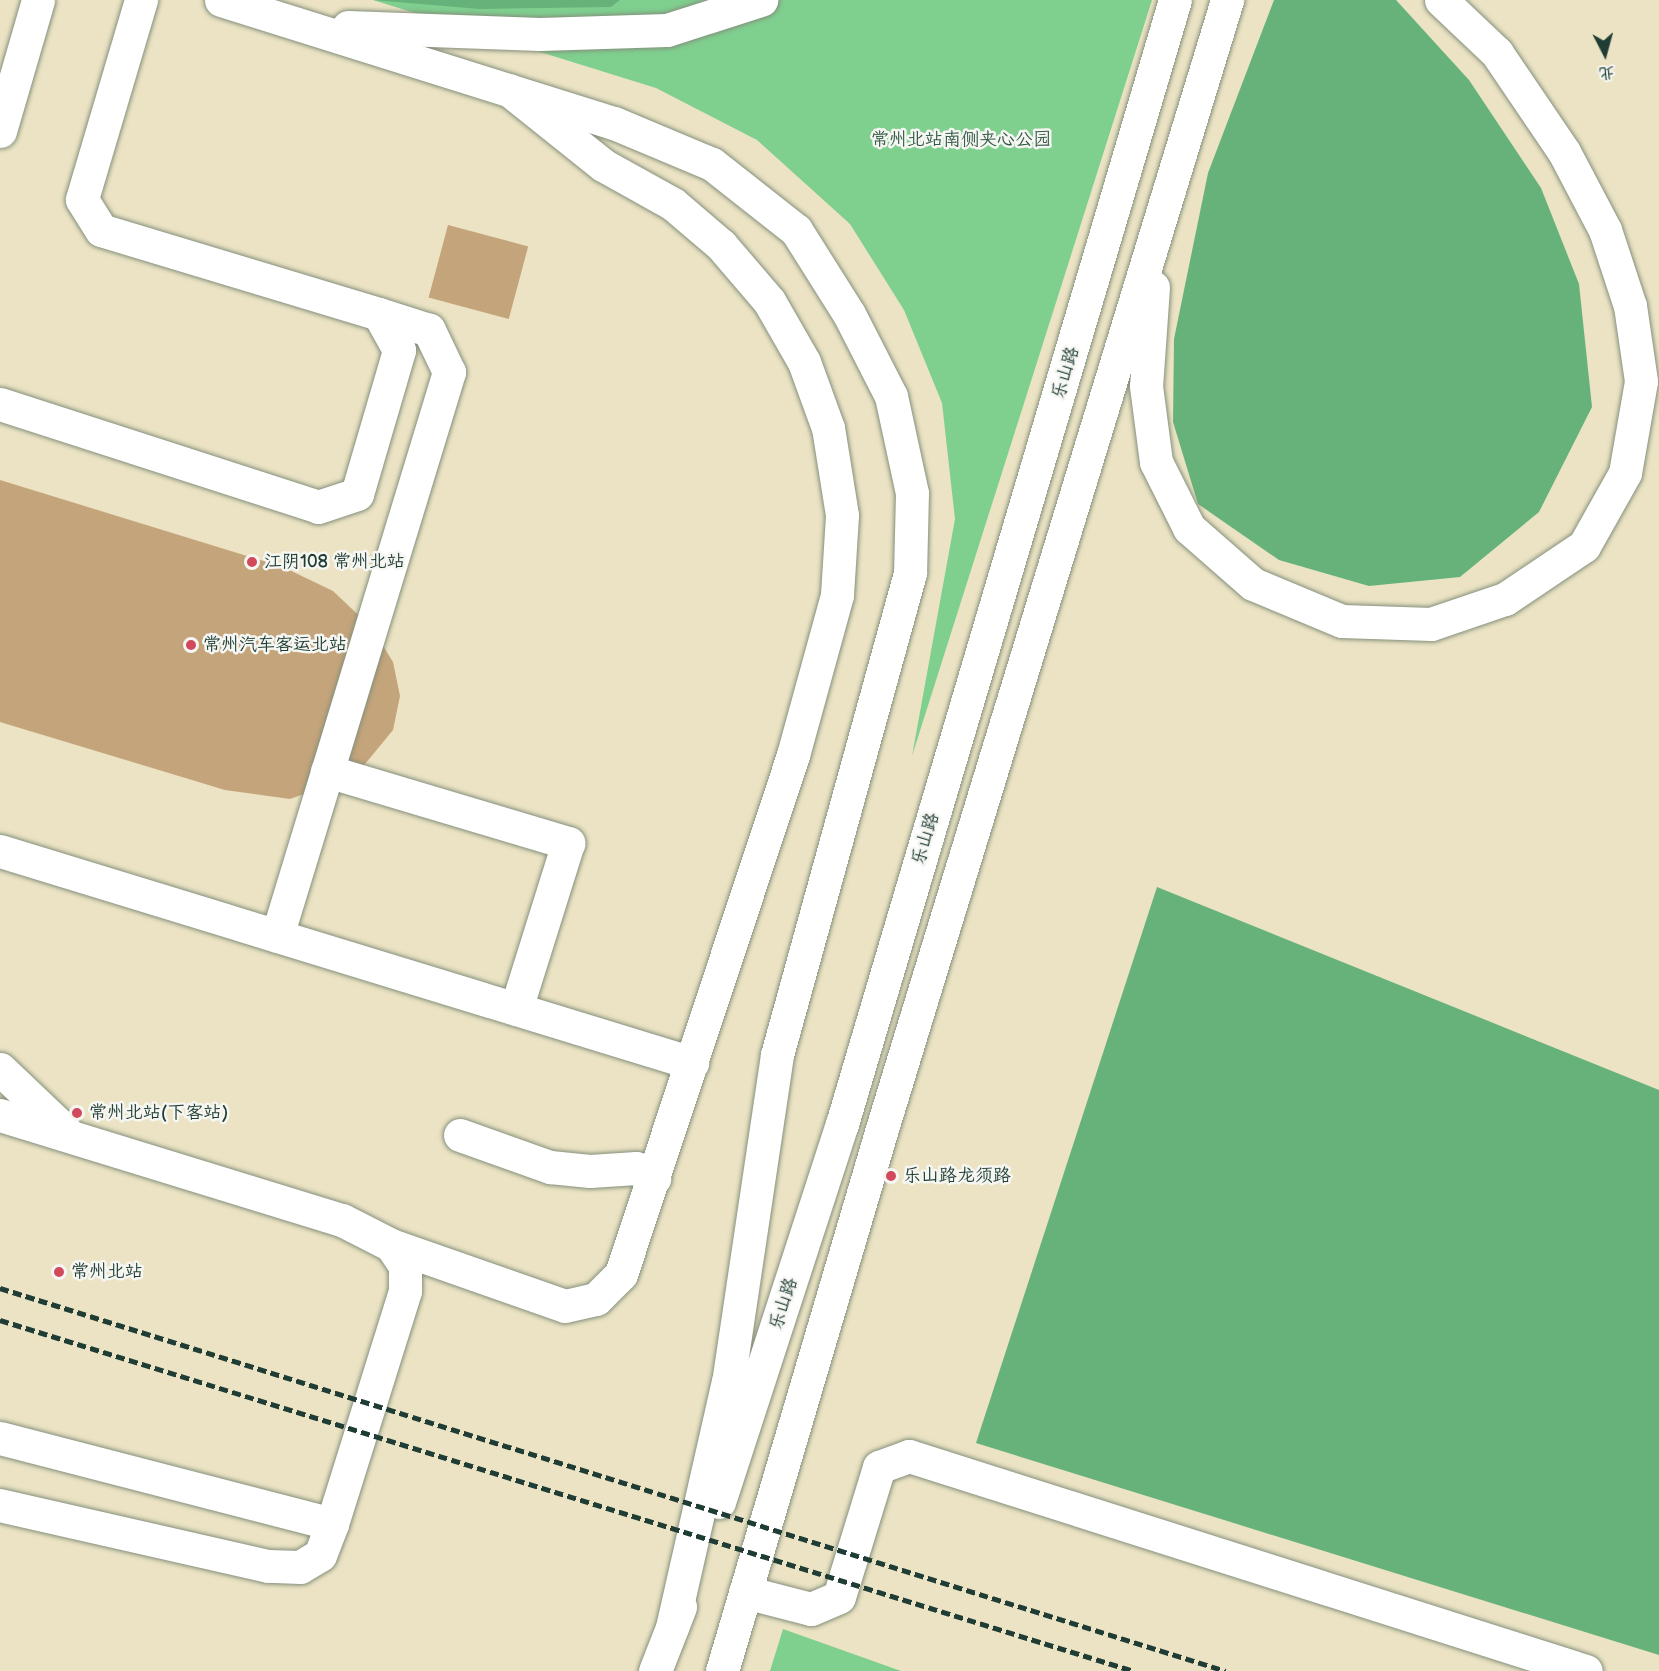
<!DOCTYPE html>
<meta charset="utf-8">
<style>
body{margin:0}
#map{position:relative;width:1659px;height:1671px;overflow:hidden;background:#ebe3c4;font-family:"Balsamiq Sans","LXGW WenKai TC",sans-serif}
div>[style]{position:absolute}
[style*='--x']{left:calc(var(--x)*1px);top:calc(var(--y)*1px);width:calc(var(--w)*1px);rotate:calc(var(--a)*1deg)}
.green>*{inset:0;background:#7fcf8f}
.forest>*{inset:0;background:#67b27a}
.building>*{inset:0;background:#c4a47b;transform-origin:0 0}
.roads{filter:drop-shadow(0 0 2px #85907c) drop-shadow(0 0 2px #85907c)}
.minor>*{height:33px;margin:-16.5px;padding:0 16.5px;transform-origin:16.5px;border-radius:16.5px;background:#fff}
.major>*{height:33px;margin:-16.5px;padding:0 16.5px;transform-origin:16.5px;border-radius:16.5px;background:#fff}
.rail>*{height:4.5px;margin-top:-2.25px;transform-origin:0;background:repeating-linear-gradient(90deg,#1f3d34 0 9px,transparent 0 13.5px)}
.dots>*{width:16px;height:16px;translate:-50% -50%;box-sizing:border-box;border:3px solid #f6f6f2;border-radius:50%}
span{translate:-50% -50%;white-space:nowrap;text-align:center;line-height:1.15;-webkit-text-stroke:5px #f6f6f2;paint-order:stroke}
.park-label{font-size:18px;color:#325a46}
.street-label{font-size:18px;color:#1f3d34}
.poi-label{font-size:18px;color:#1f3d34}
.left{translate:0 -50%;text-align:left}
.north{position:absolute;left:1575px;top:24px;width:60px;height:60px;-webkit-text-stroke:4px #f6f6f2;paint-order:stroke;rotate:174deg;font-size:16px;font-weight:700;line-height:24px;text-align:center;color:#1f3d34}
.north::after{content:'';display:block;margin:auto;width:21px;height:27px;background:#1f3d34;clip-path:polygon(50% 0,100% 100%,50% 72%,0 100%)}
</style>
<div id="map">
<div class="green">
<div style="clip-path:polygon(373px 0,1152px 0,912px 756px,955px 519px,942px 403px,904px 310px,850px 224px,757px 140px,656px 88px)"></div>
<div style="clip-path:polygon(783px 1629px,901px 1671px,770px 1671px)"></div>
</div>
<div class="forest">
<div style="clip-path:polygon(373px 0,620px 0,611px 7px,480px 9px)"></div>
<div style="clip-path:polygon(1274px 0,1396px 0,1469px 80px,1541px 188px,1579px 284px,1592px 407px,1539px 512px,1460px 577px,1369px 586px,1279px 560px,1198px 504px,1173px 422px,1174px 339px,1208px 173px)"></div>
<div style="clip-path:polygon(1157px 887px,1659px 1090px,1659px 1655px,976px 1443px)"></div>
</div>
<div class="building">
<div style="left:448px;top:225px;width:83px;height:75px;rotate:15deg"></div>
<div style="clip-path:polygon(0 480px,283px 567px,333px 591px,372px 628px,393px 662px,400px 696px,393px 730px,356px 775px,290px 799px,225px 790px,0 722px)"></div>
</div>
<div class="roads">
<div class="minor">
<div style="--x:0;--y:131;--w:136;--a:-73.8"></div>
<div style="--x:0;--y:404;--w:334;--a:17.9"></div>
<div style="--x:318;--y:507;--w:41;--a:-18.4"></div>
<div style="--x:357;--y:494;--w:150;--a:-73.7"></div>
<div style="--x:399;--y:350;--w:41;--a:-119.1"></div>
<div style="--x:379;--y:314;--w:290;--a:-163.2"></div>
<div style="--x:101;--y:230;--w:36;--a:-122"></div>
<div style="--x:82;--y:199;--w:208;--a:-73.5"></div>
<div style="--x:327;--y:771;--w:252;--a:16.6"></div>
<div style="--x:568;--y:843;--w:174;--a:107.4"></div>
<div style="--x:0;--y:851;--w:724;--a:17.03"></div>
<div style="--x:277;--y:936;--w:590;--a:-73.04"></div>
<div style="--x:449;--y:372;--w:47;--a:-115.5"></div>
<div style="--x:429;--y:330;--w:52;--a:-162.3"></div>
<div style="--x:0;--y:1069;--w:90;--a:43.6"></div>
<div style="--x:0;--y:1115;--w:358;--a:17.1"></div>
<div style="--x:342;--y:1220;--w:55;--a:27"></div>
<div style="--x:391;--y:1245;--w:25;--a:56"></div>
<div style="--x:405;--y:1266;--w:25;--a:90"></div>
<div style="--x:405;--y:1291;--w:244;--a:107.4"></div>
<div style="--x:332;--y:1524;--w:33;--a:111"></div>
<div style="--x:320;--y:1555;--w:23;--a:149"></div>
<div style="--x:300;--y:1567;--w:32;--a:-178"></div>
<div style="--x:268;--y:1566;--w:275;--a:-167.2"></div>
<div style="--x:460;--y:1135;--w:96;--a:19.6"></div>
<div style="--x:550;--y:1167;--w:40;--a:5.7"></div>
<div style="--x:590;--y:1171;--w:46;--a:-3.7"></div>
<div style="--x:636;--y:1168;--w:21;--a:29"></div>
<div style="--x:391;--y:1245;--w:184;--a:19.3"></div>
<div style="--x:565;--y:1306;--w:32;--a:-13"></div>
<div style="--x:596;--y:1299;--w:35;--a:-45"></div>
<div style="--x:621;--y:1274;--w:547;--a:-71.66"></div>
<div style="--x:793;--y:755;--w:166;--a:-74.6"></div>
<div style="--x:837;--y:595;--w:80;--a:-86.4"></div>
<div style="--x:842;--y:515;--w:88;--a:-99.1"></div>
<div style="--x:828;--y:428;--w:70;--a:-110"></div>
<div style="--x:804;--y:362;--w:70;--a:-119.8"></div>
<div style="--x:769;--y:301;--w:74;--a:-130.6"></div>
<div style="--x:721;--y:245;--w:63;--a:-139.5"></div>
<div style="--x:673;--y:204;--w:80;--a:-150.9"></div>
<div style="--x:603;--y:165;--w:120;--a:-141.4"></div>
<div style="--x:0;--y:1438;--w:343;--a:14.5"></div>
<div style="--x:745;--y:1592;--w:68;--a:14.4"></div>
<div style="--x:811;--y:1609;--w:30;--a:-23"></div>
<div style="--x:839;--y:1597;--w:136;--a:-72.9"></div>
<div style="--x:879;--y:1467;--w:32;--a:-20"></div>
<div style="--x:909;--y:1456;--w:710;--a:17.62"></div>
</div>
<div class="major">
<div style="--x:221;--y:0;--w:412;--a:17.4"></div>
<div style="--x:614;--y:123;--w:106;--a:22.7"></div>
<div style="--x:712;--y:164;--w:107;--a:38.2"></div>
<div style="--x:796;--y:230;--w:99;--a:57.8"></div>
<div style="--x:849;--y:314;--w:92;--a:62.9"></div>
<div style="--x:891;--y:396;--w:99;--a:77.8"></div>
<div style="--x:912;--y:493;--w:80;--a:91.4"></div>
<div style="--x:910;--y:573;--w:500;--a:105.43"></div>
<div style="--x:777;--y:1055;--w:330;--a:98.5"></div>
<div style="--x:728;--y:1381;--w:253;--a:102.8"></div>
<div style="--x:348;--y:27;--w:192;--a:2.1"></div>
<div style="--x:540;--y:34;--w:127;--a:-1.8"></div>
<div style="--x:667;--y:30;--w:99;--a:-17.7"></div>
<div style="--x:1153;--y:287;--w:99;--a:94"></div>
<div style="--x:1146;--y:386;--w:77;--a:82.5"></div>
<div style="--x:1156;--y:462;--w:74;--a:63.4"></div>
<div style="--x:1189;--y:528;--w:85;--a:41.2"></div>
<div style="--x:1253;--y:584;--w:96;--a:22.6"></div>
<div style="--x:1342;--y:621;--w:89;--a:1.9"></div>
<div style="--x:1431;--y:624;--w:78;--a:-18.7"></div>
<div style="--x:1505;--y:599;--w:95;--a:-33.9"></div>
<div style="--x:1584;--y:546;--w:84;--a:-60.7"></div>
<div style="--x:1625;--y:473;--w:93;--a:-80.1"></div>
<div style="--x:1641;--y:381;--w:76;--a:-98.3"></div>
<div style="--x:1630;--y:306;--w:80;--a:-108.2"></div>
<div style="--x:1605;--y:230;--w:88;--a:-117.7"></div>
<div style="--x:1564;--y:152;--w:120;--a:-124.1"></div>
<div style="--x:1497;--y:53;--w:77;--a:-136.6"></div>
<div style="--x:719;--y:1502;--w:398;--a:-72"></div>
<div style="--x:842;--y:1124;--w:1172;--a:-73.5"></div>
<div style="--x:655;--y:1671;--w:69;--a:-68.7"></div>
<div style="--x:722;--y:1671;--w:562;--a:-73.56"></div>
<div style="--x:881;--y:1132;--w:1184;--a:-73"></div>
</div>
</div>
<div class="rail">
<div style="--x:0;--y:1288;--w:1284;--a:17.35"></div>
<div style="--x:0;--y:1320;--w:1187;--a:17.2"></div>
</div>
<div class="dots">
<div style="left:252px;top:562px;background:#d1495b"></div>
<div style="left:191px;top:645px;background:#d1495b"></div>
<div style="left:77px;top:1113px;background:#d1495b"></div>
<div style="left:891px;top:1176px;background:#d1495b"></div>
<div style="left:59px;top:1272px;background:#d1495b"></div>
</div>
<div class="park-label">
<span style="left:961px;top:140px">常州北站南侧夹心公园</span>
</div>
<div class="street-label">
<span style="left:1066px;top:373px;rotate:-73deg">乐山路</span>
<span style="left:926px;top:839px;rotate:-73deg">乐山路</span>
<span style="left:784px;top:1304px;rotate:-72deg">乐山路</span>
</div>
<div class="poi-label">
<span class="left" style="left:264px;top:562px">江阴108 常州北站</span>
<span class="left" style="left:203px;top:645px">常州汽车客运北站</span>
<span class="left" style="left:89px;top:1113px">常州北站(下客站)</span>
<span class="left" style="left:903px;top:1176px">乐山路龙须路</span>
<span class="left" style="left:71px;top:1272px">常州北站</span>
</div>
<div class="north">北</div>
</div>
